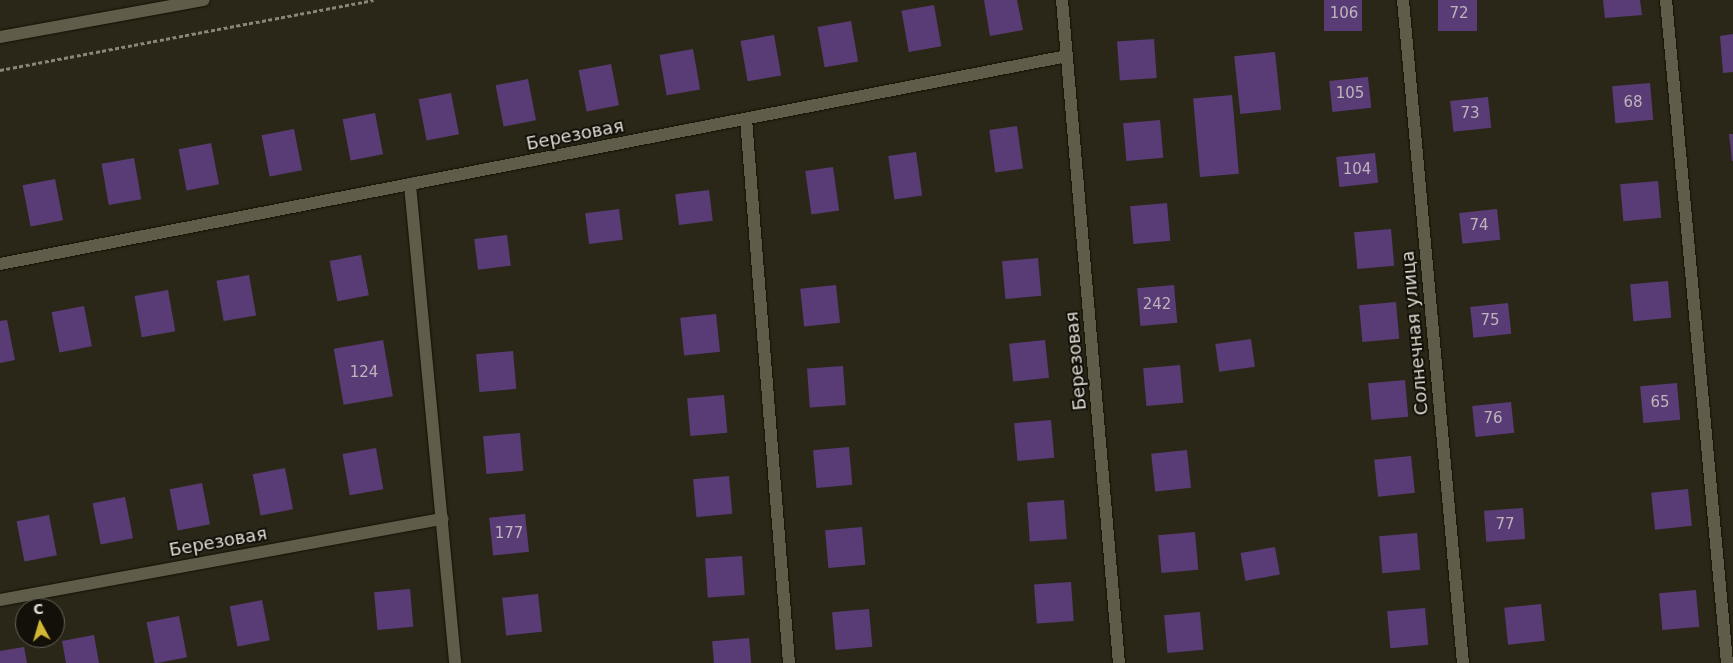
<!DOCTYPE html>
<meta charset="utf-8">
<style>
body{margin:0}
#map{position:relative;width:1733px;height:663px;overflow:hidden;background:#2b2718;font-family:"DejaVu Sans",sans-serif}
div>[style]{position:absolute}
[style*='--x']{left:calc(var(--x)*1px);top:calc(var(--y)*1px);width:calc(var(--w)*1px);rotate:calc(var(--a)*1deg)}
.building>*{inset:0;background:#593c75;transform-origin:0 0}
.path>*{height:3px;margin-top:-1.5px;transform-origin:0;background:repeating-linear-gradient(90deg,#898679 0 4px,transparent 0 6.5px)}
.roads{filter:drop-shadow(0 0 1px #131003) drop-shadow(0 0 1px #131003)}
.street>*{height:12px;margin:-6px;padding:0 6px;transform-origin:6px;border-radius:6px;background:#605c4a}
span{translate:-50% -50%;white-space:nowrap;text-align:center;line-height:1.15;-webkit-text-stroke:4px #121009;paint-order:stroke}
.number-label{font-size:15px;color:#beb5bc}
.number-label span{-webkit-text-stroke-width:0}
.street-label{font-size:18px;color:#dfddd3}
.north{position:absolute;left:15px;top:598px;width:50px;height:50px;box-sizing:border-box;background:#121009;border:1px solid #64625a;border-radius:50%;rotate:354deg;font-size:14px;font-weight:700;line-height:20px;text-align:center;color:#dfddd3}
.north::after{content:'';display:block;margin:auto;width:18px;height:22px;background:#d2b735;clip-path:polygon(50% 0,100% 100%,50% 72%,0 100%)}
</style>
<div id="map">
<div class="building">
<div style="clip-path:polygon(984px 0,1017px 0,1023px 30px,990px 36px)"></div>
<div style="left:1324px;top:0;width:38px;height:31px"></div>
<div style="left:1438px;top:0;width:39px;height:31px"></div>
<div style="clip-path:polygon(1603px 0,1640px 0,1642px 15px,1605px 18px)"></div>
<div style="left:934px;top:5px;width:42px;height:33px;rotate:80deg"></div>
<div style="left:851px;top:21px;width:41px;height:34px;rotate:80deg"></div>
<div style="clip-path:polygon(1733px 34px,1733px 72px,1723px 73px,1720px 36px)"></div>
<div style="left:774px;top:35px;width:41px;height:34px;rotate:80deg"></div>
<div style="left:1154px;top:39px;width:39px;height:37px;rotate:86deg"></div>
<div style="left:693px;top:49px;width:41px;height:34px;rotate:80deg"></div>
<div style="left:1275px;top:52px;width:58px;height:41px;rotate:84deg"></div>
<div style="left:611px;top:64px;width:42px;height:33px;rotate:79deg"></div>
<div style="left:1368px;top:77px;width:31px;height:39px;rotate:84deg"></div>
<div style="left:528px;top:79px;width:42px;height:33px;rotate:79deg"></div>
<div style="left:1650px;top:83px;width:37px;height:38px;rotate:85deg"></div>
<div style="left:451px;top:93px;width:42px;height:33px;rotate:79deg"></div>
<div style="left:1232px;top:95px;width:79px;height:39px;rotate:85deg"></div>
<div style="left:1488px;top:97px;width:31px;height:38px;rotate:84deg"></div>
<div style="left:375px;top:113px;width:42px;height:33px;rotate:79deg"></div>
<div style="left:1160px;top:120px;width:38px;height:37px;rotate:85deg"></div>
<div style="left:1017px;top:126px;width:43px;height:28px;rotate:82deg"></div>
<div style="left:294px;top:129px;width:42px;height:33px;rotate:79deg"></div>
<div style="clip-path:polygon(1729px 134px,1733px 134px,1733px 161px,1732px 161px)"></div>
<div style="left:211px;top:143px;width:42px;height:33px;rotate:79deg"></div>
<div style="left:916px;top:152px;width:44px;height:28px;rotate:82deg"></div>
<div style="left:1375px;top:153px;width:30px;height:39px;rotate:84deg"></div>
<div style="left:134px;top:158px;width:42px;height:33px;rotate:80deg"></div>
<div style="left:833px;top:167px;width:44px;height:28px;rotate:82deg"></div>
<div style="left:55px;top:179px;width:42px;height:33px;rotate:79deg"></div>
<div style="left:1658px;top:181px;width:37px;height:38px;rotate:85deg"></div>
<div style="left:709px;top:190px;width:31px;height:34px;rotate:83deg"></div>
<div style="left:1167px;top:203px;width:38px;height:37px;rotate:85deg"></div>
<div style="left:619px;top:209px;width:31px;height:34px;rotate:83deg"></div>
<div style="left:1497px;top:209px;width:31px;height:38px;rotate:84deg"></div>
<div style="left:1391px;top:229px;width:37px;height:37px;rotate:85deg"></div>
<div style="left:507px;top:235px;width:31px;height:33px;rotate:83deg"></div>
<div style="left:361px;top:255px;width:41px;height:32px;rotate:79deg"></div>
<div style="left:1038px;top:258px;width:38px;height:36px;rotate:85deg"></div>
<div style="left:249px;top:275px;width:41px;height:33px;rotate:80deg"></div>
<div style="left:1668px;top:281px;width:37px;height:38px;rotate:85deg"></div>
<div style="left:836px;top:285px;width:38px;height:36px;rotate:84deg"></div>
<div style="left:1174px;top:285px;width:38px;height:37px;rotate:85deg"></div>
<div style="left:168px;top:290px;width:42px;height:34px;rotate:80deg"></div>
<div style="left:1396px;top:302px;width:37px;height:37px;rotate:85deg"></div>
<div style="left:1508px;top:303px;width:31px;height:38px;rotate:84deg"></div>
<div style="left:84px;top:306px;width:41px;height:33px;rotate:79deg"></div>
<div style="left:716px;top:314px;width:38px;height:36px;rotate:84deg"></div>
<div style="clip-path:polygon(7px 320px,15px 360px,0 363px,0 321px)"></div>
<div style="left:1251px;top:339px;width:28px;height:36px;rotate:82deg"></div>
<div style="left:383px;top:340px;width:57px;height:50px;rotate:80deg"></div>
<div style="left:1045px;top:340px;width:38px;height:36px;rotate:84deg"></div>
<div style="left:513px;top:351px;width:38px;height:37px;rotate:85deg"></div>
<div style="left:1180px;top:365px;width:38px;height:37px;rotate:85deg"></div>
<div style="left:843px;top:366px;width:39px;height:36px;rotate:86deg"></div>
<div style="left:1405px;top:380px;width:37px;height:37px;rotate:85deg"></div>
<div style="left:1677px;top:383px;width:37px;height:37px;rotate:85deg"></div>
<div style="left:724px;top:395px;width:38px;height:37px;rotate:85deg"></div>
<div style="left:1511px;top:402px;width:31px;height:39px;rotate:84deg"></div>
<div style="left:1051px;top:420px;width:38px;height:37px;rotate:85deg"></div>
<div style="left:520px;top:433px;width:38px;height:37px;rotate:85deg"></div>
<div style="left:849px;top:447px;width:38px;height:36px;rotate:85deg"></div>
<div style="left:376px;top:448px;width:42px;height:34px;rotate:80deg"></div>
<div style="left:1187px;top:450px;width:38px;height:36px;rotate:84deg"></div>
<div style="left:1411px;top:456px;width:37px;height:37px;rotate:84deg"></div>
<div style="left:285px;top:468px;width:42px;height:33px;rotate:79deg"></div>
<div style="left:729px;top:476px;width:38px;height:36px;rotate:85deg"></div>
<div style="left:202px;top:483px;width:42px;height:33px;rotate:79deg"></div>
<div style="left:1688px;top:489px;width:37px;height:37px;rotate:84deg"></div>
<div style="left:125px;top:497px;width:42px;height:33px;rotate:79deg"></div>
<div style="left:1064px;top:500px;width:39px;height:37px;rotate:86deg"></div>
<div style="left:1523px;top:508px;width:31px;height:39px;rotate:86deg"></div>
<div style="left:525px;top:514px;width:38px;height:36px;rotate:84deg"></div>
<div style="left:49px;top:515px;width:41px;height:33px;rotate:79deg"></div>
<div style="left:862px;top:527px;width:38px;height:37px;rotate:85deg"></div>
<div style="left:1195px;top:532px;width:38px;height:37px;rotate:85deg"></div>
<div style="left:1417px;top:533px;width:37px;height:38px;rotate:85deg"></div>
<div style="left:1275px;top:547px;width:28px;height:35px;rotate:80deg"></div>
<div style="left:742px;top:556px;width:39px;height:37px;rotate:86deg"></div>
<div style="left:1071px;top:582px;width:39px;height:37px;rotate:86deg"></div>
<div style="left:410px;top:589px;width:38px;height:36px;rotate:85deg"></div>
<div style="left:1696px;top:590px;width:37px;height:37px;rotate:85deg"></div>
<div style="left:538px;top:594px;width:38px;height:36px;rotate:84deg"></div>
<div style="left:262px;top:600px;width:41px;height:33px;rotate:79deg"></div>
<div style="left:1541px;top:604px;width:37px;height:37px;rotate:84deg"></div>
<div style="left:1425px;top:608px;width:37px;height:38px;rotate:85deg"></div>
<div style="left:869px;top:609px;width:38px;height:37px;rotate:85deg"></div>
<div style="left:1200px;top:612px;width:38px;height:36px;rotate:85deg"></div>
<div style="left:179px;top:616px;width:42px;height:33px;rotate:79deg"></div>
<div style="clip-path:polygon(94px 635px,99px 663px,66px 663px,62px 641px)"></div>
<div style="left:749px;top:638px;width:25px;height:37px;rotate:85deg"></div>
<div style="clip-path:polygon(24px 647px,27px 663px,0 663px,0 651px)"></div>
</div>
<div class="path">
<div style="--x:0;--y:70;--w:380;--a:-10.6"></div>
</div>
<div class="roads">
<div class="street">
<div style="--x:1062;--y:0;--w:665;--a:85.09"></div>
<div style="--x:1403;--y:0;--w:666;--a:84.83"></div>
<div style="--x:1666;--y:0;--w:666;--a:84.74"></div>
<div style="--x:0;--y:37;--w:207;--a:-10.3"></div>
<div style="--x:746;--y:119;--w:546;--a:85.48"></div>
<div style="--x:410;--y:185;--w:480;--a:84.6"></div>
<div style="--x:0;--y:264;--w:1087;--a:-11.03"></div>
<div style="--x:0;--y:600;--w:450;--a:-10.4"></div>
</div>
</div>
<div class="number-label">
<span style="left:1344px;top:14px">106</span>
<span style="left:1459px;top:14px">72</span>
<span style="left:1350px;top:94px">105</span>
<span style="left:1633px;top:103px">68</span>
<span style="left:1470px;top:114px">73</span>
<span style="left:1357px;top:170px">104</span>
<span style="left:1479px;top:226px">74</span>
<span style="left:1157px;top:305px">242</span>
<span style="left:1490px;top:321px">75</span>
<span style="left:364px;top:373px">124</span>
<span style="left:1660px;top:403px">65</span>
<span style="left:1493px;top:419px">76</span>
<span style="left:1505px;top:525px">77</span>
<span style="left:509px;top:534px">177</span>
</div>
<div class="street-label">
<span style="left:575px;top:135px;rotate:-11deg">Березовая</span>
<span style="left:1415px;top:333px;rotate:-95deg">Солнечная улица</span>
<span style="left:1076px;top:361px;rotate:-95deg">Березовая</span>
<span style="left:218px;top:542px;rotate:-10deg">Березовая</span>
</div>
<div class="north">С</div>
</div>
